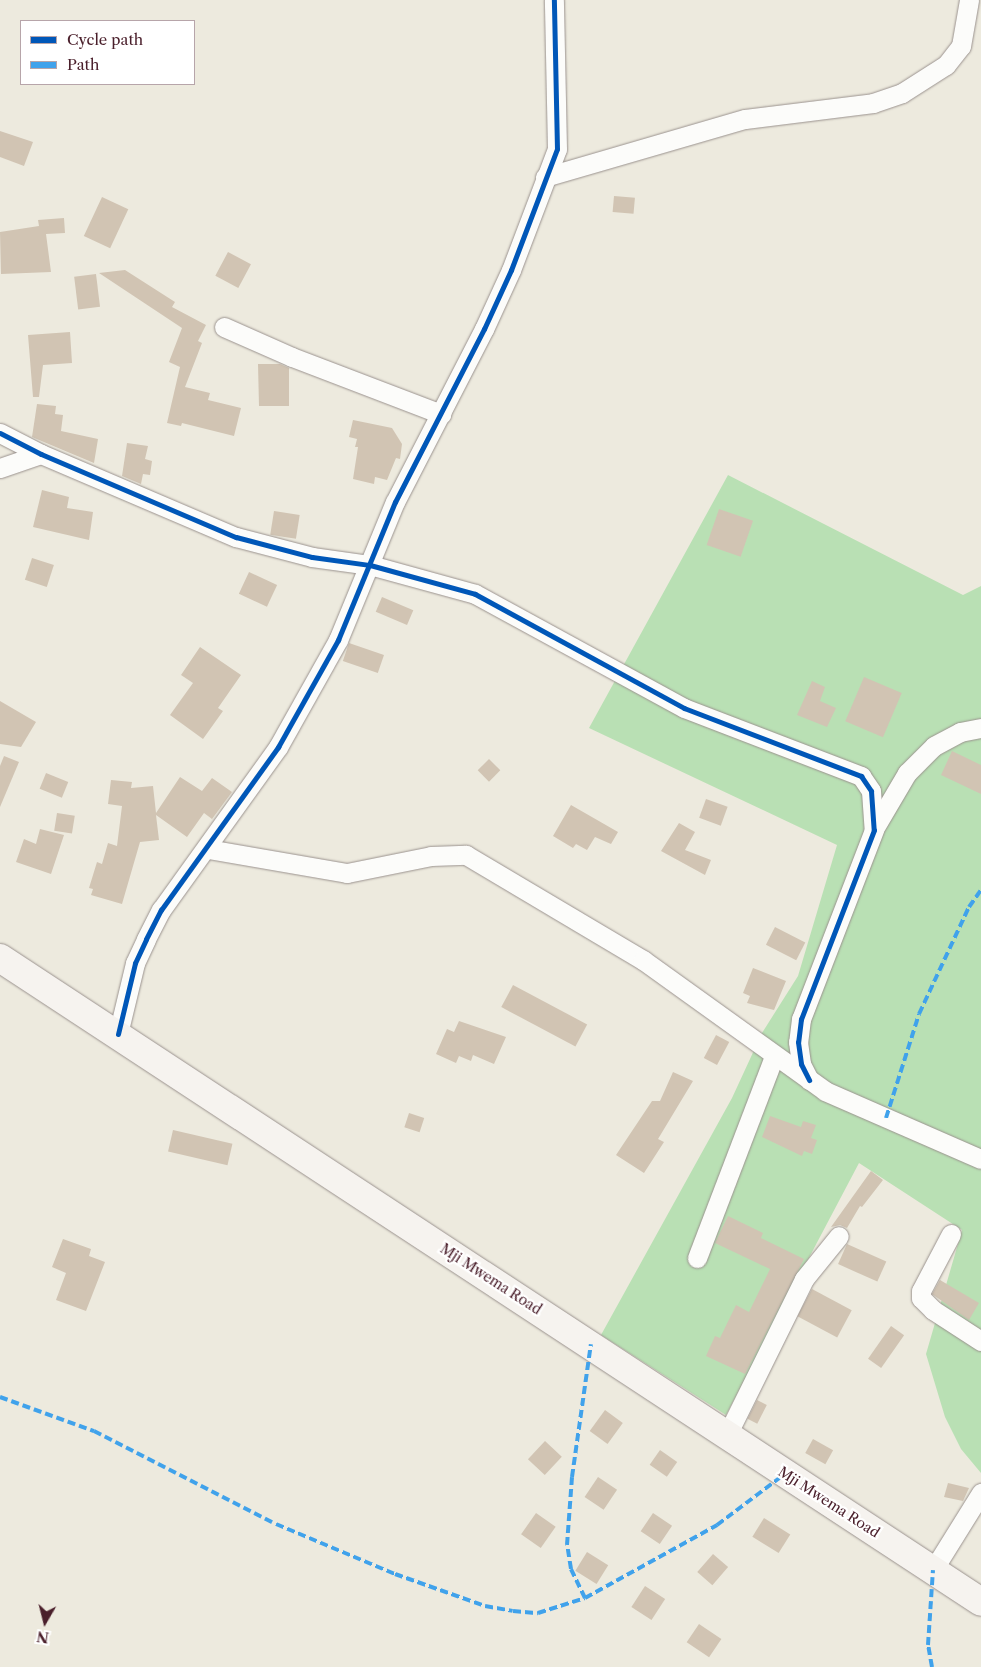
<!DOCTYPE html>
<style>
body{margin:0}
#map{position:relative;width:981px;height:1667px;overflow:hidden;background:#edeade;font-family:"Libre Caslon Text",serif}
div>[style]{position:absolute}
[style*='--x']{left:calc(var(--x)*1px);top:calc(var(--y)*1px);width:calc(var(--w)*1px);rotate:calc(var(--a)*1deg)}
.green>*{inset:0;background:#b9e0b4}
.building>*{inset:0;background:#d1c4b3;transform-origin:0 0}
.roads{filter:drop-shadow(0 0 1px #9a928e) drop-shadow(0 0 1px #9a928e)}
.street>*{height:19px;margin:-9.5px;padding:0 9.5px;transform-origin:9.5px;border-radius:9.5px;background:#fcfcfa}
.secondary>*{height:28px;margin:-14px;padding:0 14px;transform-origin:14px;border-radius:14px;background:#f6f3ef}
.quiet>*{height:4px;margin-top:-2px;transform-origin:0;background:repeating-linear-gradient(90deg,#40a2eb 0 8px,transparent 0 12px)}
.cycleway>*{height:5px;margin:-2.5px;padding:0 2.5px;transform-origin:2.5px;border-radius:2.5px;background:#0057b8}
span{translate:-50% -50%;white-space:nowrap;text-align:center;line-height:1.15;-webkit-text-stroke:4.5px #fff;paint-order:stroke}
.street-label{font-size:14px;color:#4a1f2b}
.legend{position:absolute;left:20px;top:20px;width:175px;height:65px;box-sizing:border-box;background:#fff;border:1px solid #b7a5aa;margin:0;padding:6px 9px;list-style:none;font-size:15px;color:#4a1f2b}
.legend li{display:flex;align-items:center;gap:10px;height:25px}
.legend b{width:25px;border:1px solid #b7a5aa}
.north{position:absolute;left:20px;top:1597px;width:50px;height:50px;-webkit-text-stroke:4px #fff;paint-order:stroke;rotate:188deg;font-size:14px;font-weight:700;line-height:20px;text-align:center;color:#4a1f2b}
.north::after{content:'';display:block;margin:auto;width:18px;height:22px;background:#4a1f2b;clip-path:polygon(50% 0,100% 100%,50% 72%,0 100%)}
</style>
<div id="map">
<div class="green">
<div style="clip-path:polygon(728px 475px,963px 595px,981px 586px,981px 1473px,961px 1449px,945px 1417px,926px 1354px,962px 1230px,859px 1163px,726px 1415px,601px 1335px,732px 1098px,762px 1033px,798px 976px,837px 845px,589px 728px)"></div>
</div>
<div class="building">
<div style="clip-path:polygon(0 131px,33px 142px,24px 166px,0 157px)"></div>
<div style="left:614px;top:196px;width:21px;height:16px;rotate:5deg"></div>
<div style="left:102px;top:197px;width:29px;height:43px;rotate:25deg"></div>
<div style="clip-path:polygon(64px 218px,65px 233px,46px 234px,51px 272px,1px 274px,0 232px,39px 226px,38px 220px)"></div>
<div style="left:228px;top:252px;width:26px;height:27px;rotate:28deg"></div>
<div style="clip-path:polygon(125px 270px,175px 302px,172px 307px,206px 325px,198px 341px,202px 343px,185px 387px,210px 393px,208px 400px,241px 408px,234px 436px,182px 423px,181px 426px,167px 423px,180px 367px,169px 362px,182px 328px,99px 273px)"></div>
<div style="left:96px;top:274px;width:33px;height:22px;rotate:83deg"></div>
<div style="clip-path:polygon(70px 332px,72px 363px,43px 365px,39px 397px,33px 397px,28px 335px)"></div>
<div style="clip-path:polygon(258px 364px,280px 364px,289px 368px,289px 406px,259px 406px)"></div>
<div style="clip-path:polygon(37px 404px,56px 406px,55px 414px,63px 415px,61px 431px,98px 439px,94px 463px,32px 437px)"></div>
<div style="clip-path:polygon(353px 420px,392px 428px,402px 444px,400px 459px,396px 458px,387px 480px,375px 477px,374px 484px,353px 479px,358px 447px,355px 447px,357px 439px,349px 437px)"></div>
<div style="clip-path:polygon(127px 443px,148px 446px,145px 459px,152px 461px,150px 475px,143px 474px,141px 484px,122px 476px)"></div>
<div style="clip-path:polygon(42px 490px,69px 497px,67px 508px,93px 512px,89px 540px,33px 527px)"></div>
<div style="left:719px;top:509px;width:36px;height:38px;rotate:19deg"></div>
<div style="left:274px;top:511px;width:26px;height:24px;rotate:9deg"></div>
<div style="left:32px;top:558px;width:23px;height:23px;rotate:18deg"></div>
<div style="left:249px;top:572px;width:31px;height:24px;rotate:25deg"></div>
<div style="left:382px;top:597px;width:34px;height:16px;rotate:23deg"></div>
<div style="left:349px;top:643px;width:37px;height:19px;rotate:19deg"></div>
<div style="clip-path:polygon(200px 647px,241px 675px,218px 708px,223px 711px,203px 739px,170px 715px,193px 683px,181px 675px)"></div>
<div style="left:864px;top:677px;width:41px;height:48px;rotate:23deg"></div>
<div style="clip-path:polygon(812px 681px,825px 687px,820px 701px,836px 708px,827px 727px,797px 715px)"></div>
<div style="clip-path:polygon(0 701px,36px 722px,21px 747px,0 744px)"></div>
<div style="clip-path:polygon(952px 751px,981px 765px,981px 794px,941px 775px)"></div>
<div style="clip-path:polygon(4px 756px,19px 762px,0 807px,0 766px)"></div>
<div style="left:489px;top:759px;width:16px;height:16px;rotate:45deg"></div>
<div style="left:46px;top:773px;width:24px;height:17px;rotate:22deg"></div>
<div style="clip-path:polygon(180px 777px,202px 791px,212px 778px,232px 792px,212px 819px,204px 813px,187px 837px,156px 815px,159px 840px,140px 842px,122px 904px,91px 895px,93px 889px,89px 888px,97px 862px,102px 864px,108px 843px,117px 846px,122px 806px,108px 804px,111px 780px,132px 782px,131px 788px,153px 786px,156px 813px)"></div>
<div style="left:706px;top:799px;width:23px;height:20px;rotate:20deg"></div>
<div style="clip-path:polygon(571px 805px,618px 832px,611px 844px,595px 837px,587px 850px,576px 844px,573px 848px,553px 836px)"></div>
<div style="left:57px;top:813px;width:18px;height:18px;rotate:9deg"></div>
<div style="clip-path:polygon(679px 823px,695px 832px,685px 850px,711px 860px,705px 875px,661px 851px)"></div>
<div style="clip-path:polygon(40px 829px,64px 835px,51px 874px,16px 862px,24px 839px,36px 844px)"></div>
<div style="left:775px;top:927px;width:34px;height:20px;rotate:27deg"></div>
<div style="clip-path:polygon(753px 968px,786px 981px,774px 1010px,747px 1003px,750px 996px,743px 993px)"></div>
<div style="left:513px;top:985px;width:84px;height:25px;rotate:28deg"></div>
<div style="clip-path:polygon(459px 1021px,506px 1037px,494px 1064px,473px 1055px,471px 1061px,459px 1056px,456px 1063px,436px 1054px,447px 1029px,454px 1032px)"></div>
<div style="left:716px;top:1035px;width:15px;height:26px;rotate:28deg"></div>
<div style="clip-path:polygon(673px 1072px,693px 1081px,658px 1139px,664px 1142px,644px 1173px,616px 1155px,652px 1101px,660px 1101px)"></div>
<div style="left:409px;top:1113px;width:16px;height:15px;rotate:18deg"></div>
<div style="clip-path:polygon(770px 1116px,801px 1127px,803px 1121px,816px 1125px,811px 1138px,817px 1140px,812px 1154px,804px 1151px,802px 1156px,762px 1137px)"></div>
<div style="left:173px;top:1130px;width:61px;height:22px;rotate:13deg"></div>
<div style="clip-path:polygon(871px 1171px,883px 1180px,862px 1207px,860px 1206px,847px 1228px,840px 1225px,831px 1227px)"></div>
<div style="clip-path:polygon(728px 1216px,763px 1233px,761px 1238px,804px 1259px,745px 1374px,706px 1356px,715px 1336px,720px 1338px,736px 1305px,749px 1312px,770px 1269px,715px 1243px)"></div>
<div style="clip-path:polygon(63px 1239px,91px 1249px,89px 1256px,105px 1262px,86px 1311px,56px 1300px,66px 1273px,52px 1267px)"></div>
<div style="left:847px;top:1244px;width:43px;height:22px;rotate:24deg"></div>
<div style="clip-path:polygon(940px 1280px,979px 1303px,969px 1320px,932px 1294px)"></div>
<div style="left:812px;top:1289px;width:45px;height:31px;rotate:28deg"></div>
<div style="left:891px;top:1326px;width:16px;height:40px;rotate:35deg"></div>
<div style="left:757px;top:1400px;width:11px;height:21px;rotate:27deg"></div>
<div style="left:605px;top:1410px;width:22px;height:26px;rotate:36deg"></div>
<div style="left:813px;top:1439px;width:23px;height:16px;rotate:29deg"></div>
<div style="left:545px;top:1441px;width:23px;height:25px;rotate:43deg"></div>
<div style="left:660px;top:1450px;width:21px;height:18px;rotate:35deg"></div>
<div style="left:598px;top:1477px;width:23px;height:24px;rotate:34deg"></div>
<div style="clip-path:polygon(948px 1483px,969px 1488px,963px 1501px,944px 1497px)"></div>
<div style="left:536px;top:1513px;width:24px;height:26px;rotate:35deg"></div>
<div style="left:653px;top:1513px;width:23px;height:22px;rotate:34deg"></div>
<div style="left:764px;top:1518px;width:31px;height:22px;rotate:32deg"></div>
<div style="left:587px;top:1552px;width:25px;height:22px;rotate:32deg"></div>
<div style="left:713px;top:1554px;width:20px;height:24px;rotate:41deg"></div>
<div style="left:645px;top:1586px;width:24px;height:25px;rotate:33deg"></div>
<div style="left:699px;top:1624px;width:27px;height:22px;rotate:34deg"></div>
</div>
<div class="roads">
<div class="street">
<div style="--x:545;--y:177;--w:208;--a:-16.2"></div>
<div style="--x:745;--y:119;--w:129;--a:-7.1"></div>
<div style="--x:873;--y:103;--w:31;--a:-19"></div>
<div style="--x:902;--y:93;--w:52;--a:-32.5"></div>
<div style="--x:946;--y:65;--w:24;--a:-52"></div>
<div style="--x:961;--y:46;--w:47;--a:-80.1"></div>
<div style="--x:224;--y:327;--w:74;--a:23.8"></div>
<div style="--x:292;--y:357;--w:160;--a:20.9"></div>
<div style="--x:0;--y:433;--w:46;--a:27.1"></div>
<div style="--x:41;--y:454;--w:212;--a:23.1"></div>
<div style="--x:236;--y:537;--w:79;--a:14.7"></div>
<div style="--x:312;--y:557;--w:59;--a:7.9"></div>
<div style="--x:370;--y:565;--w:109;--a:15.4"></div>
<div style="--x:475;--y:594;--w:238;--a:28.6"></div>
<div style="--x:684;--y:708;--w:190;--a:21"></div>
<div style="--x:861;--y:776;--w:18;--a:56"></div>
<div style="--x:871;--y:791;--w:39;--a:86"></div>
<div style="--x:874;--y:830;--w:203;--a:111.1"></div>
<div style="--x:801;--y:1019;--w:23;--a:97"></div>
<div style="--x:798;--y:1042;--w:22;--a:82"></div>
<div style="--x:801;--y:1064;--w:18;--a:63"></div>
<div style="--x:0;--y:468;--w:43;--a:-18.9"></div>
<div style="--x:874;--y:829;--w:65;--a:-59.5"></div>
<div style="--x:907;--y:773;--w:38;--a:-45"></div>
<div style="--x:934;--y:746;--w:30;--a:-28"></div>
<div style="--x:960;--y:732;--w:21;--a:-11"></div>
<div style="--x:208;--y:849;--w:141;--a:9.8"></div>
<div style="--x:347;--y:873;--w:86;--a:-11.4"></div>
<div style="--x:431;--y:856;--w:35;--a:-2"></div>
<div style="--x:466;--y:855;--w:206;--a:30.7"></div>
<div style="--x:643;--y:960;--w:224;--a:35.7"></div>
<div style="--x:825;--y:1091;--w:170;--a:23.6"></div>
<div style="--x:118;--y:1034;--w:73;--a:-76.5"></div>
<div style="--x:135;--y:963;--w:26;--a:-65"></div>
<div style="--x:146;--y:939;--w:33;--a:-63"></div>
<div style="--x:161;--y:910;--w:201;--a:-54.3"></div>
<div style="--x:278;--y:747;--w:123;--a:-60.7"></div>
<div style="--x:338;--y:640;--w:149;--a:-67.6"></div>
<div style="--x:395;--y:502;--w:195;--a:-62.8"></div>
<div style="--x:484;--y:329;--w:65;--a:-65.4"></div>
<div style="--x:511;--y:270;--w:129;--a:-69.2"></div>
<div style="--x:557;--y:149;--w:149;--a:-91.2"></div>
<div style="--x:951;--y:1234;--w:64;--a:117.8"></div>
<div style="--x:921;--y:1291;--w:7;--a:90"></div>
<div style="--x:921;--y:1298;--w:17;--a:45"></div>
<div style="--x:933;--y:1310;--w:57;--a:32.9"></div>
<div style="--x:697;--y:1258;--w:216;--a:-69.1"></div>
<div style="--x:727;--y:1435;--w:174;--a:-63.7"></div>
<div style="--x:804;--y:1279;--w:55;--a:-50.9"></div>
<div style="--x:933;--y:1570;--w:91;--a:-58.1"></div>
</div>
<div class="secondary">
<div style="--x:0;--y:958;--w:1173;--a:33.28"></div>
</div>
</div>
<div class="quiet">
<div style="--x:886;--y:1118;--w:109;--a:-72.4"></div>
<div style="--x:919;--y:1014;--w:118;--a:-65"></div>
<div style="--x:969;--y:907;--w:21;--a:-55"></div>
<div style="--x:0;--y:1397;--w:100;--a:19.9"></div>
<div style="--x:94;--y:1431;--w:204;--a:27.1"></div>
<div style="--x:276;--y:1524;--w:129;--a:22.8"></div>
<div style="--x:395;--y:1574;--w:96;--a:19.6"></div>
<div style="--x:485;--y:1606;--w:28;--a:10"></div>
<div style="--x:513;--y:1611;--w:25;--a:5"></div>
<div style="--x:538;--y:1613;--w:49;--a:-17.7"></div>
<div style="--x:585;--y:1598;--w:151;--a:-28.9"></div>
<div style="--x:717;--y:1525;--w:86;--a:-37"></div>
<div style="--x:585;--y:1598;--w:32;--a:-116"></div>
<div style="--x:571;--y:1569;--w:24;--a:-99"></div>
<div style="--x:567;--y:1545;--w:68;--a:-85.8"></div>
<div style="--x:572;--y:1477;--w:134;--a:-81.9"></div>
<div style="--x:932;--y:1667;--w:22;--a:-100"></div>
<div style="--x:928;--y:1645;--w:75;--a:-86.2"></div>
</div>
<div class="cycleway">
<div style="--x:0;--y:433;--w:46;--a:27.1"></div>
<div style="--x:41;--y:454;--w:212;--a:23.1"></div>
<div style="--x:236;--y:537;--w:79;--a:14.7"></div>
<div style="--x:312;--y:557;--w:59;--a:7.9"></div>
<div style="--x:370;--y:565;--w:109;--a:15.4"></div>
<div style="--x:475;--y:594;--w:238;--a:28.6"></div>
<div style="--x:684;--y:708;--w:190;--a:21"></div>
<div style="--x:861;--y:776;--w:18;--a:56"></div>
<div style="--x:871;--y:791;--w:39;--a:86"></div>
<div style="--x:874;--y:830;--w:203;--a:111.1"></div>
<div style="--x:801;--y:1019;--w:23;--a:97"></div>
<div style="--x:798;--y:1042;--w:22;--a:82"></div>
<div style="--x:801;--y:1064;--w:18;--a:63"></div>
<div style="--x:118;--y:1034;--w:73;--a:-76.5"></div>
<div style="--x:135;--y:963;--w:26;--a:-65"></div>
<div style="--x:146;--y:939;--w:33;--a:-63"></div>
<div style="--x:161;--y:910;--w:201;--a:-54.3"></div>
<div style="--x:278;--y:747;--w:123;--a:-60.7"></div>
<div style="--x:338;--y:640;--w:149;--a:-67.6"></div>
<div style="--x:395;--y:502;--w:195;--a:-62.8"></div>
<div style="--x:484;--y:329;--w:65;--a:-65.4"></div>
<div style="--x:511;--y:270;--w:129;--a:-69.2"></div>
<div style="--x:557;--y:149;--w:149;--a:-91.2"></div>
</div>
<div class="street-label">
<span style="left:491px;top:1279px;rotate:33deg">Mji Mwema Road</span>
<span style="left:829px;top:1502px;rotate:33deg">Mji Mwema Road</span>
</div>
<ul class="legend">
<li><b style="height:6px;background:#0057b8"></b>Cycle path</li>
<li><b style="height:6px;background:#40a2eb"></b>Path</li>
</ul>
<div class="north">N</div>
</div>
